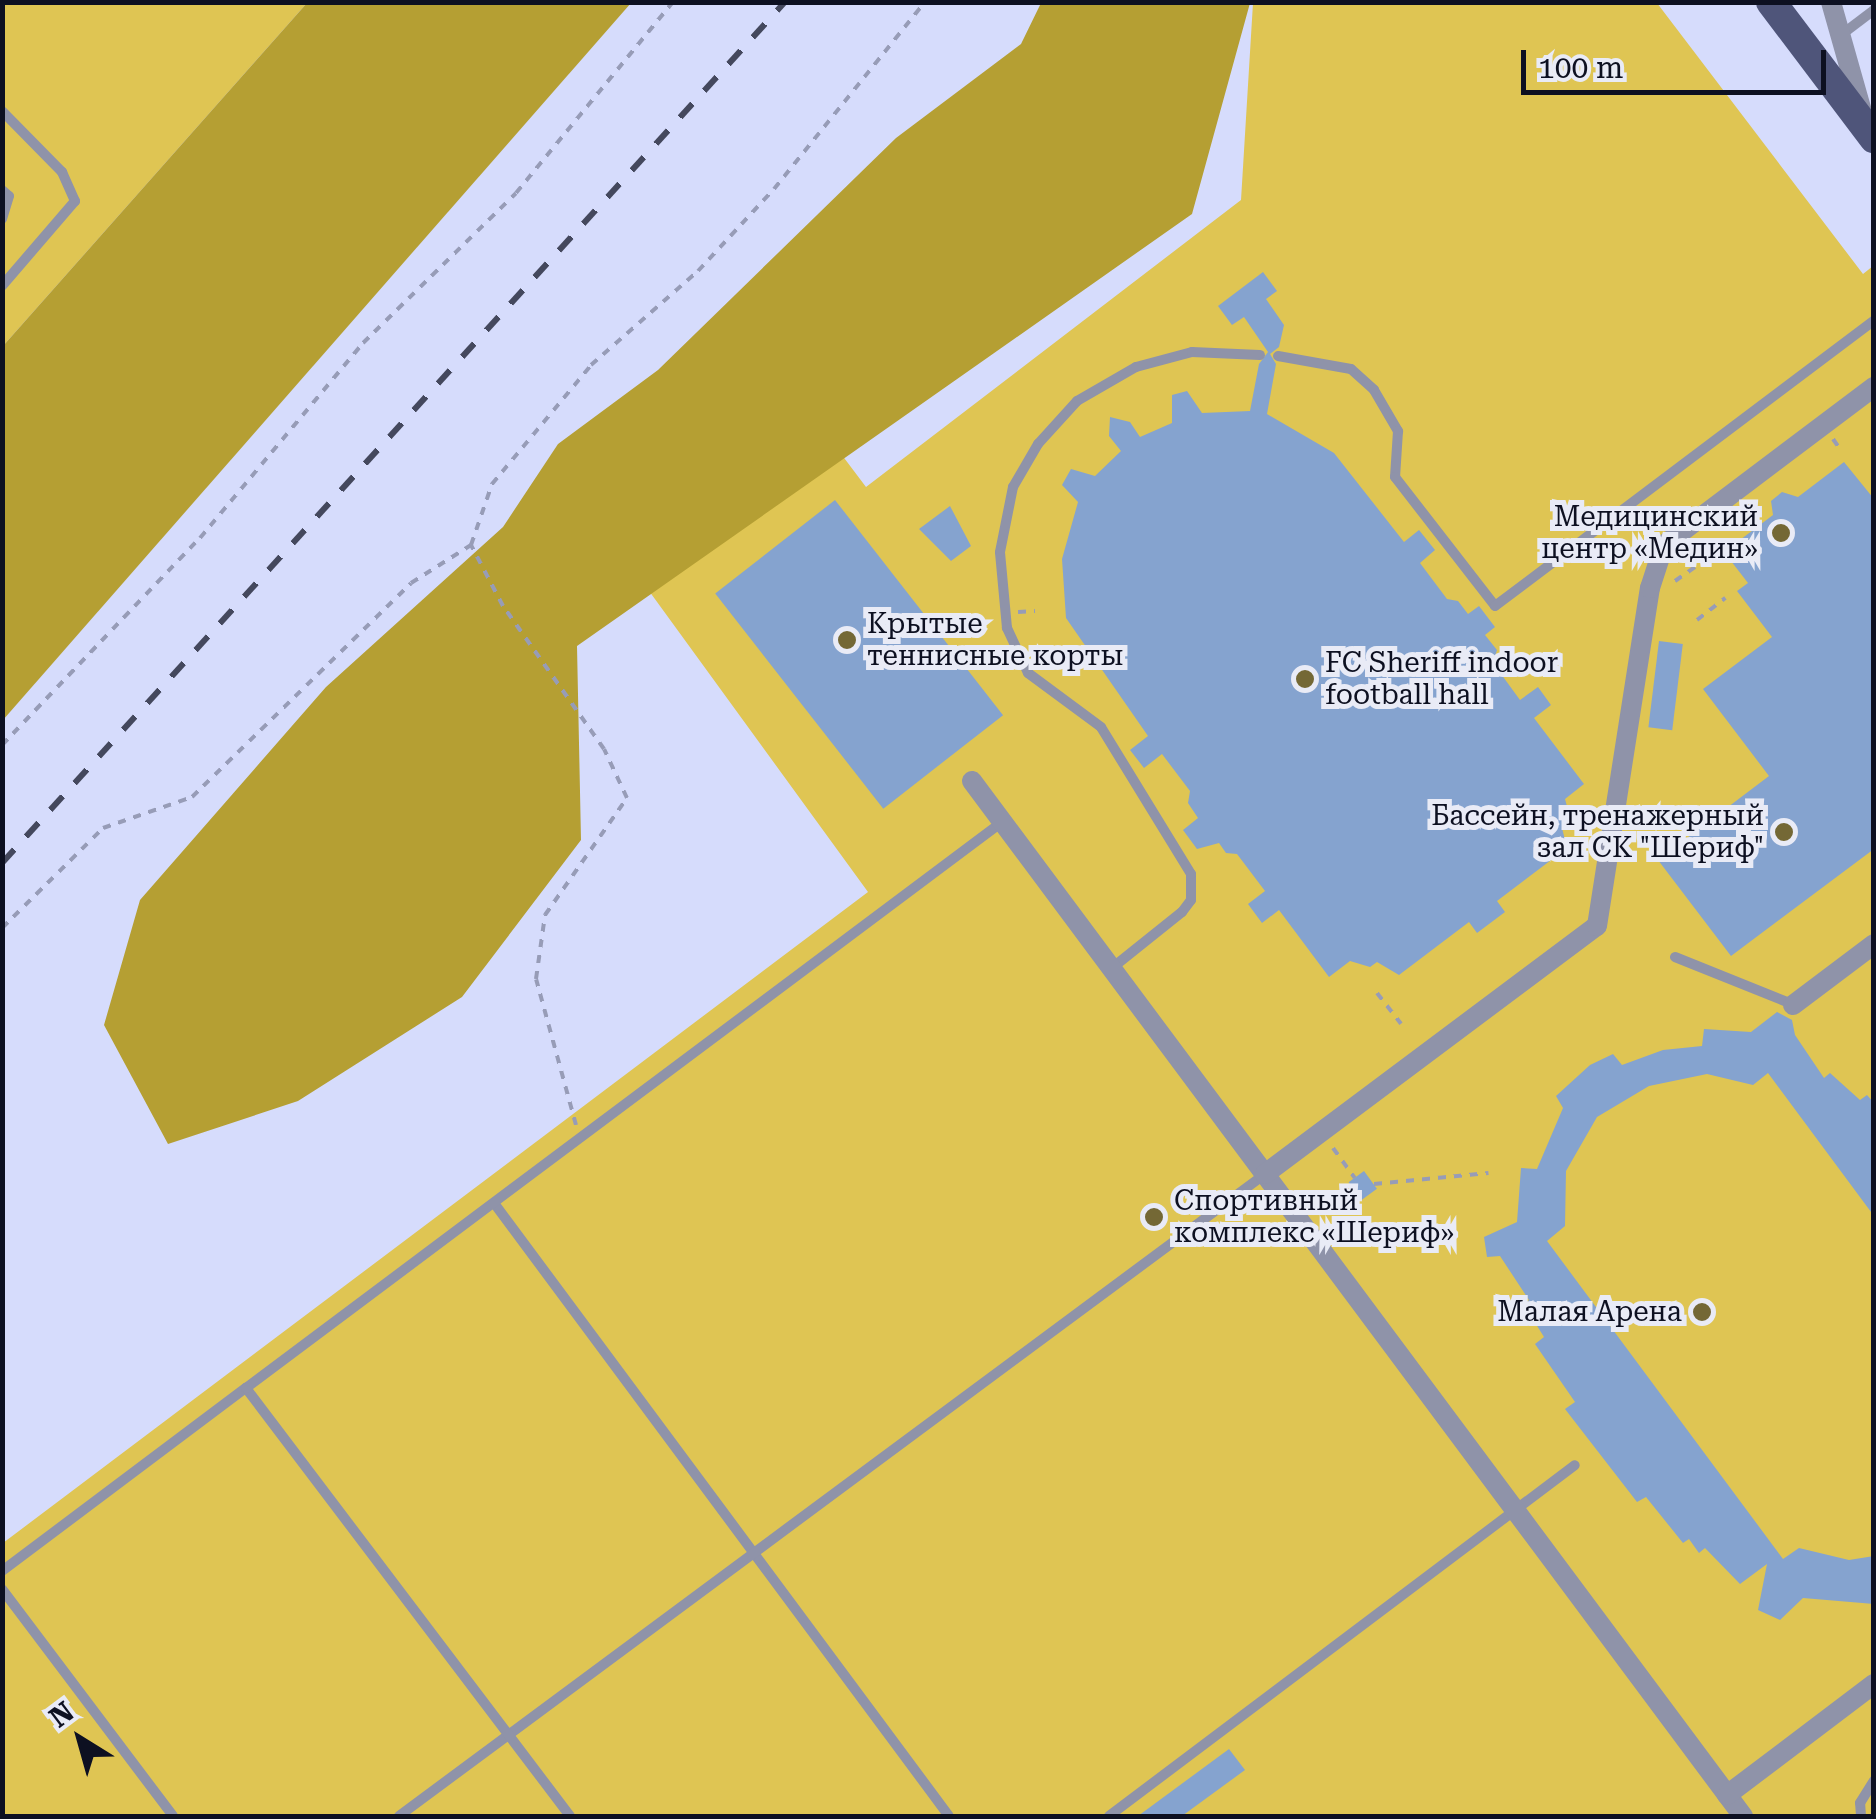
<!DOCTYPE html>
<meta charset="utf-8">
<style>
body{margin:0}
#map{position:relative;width:1876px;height:1819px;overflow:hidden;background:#d6dcfc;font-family:"Roboto Serif",serif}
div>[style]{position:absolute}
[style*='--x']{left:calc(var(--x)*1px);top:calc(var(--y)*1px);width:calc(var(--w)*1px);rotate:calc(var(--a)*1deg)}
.green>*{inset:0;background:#dfc553}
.forest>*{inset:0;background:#b59f33}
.building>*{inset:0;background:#85a3cf;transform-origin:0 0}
.path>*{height:4px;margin-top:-2px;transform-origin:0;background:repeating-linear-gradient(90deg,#979cb7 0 8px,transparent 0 16px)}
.lane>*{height:10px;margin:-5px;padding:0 5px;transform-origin:5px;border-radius:5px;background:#8f93a9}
.street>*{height:20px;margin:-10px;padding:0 10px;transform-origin:10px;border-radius:10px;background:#8f93a9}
.primary>*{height:30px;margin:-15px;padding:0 15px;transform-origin:15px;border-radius:15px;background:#4f557a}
.rail>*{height:6px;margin-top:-3px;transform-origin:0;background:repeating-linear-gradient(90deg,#44485d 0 18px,transparent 0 36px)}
.dots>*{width:28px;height:28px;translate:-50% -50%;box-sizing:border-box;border:5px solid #e9ebf6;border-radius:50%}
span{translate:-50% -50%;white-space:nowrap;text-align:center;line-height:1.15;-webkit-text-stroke:10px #e9ebf6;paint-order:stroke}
.poi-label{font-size:28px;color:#0d1021}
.right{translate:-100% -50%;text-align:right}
.left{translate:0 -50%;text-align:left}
.frame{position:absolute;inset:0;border:5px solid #0d1021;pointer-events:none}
.north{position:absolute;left:30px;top:1689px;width:100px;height:100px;-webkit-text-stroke:8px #e9ebf6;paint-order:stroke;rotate:323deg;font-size:28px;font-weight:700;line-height:40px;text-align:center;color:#0d1021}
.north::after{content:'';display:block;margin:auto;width:35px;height:45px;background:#0d1021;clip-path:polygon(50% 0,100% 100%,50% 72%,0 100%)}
.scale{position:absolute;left:1521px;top:50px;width:305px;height:45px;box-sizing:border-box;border:5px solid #0d1021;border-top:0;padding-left:12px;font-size:30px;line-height:35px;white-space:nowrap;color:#0d1021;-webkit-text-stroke:8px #e9ebf6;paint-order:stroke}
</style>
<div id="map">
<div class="green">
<div style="clip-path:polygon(3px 3px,307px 3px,3px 346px)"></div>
<div style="clip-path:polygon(1253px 3px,1657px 3px,1863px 274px,1873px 266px,1873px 1816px,3px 1816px,3px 1543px,868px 892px,628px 562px,817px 422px,866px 487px,1241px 200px)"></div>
</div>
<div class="forest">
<div style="clip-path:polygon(307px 3px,631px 3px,3px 720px,3px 346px)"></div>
<div style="clip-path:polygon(1041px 3px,1250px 3px,1192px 214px,577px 646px,581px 840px,462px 997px,298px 1101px,168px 1144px,104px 1025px,140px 900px,326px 687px,503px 527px,558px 444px,658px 370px,896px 138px,1021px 44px)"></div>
</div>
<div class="building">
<div style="clip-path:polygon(1263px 272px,1277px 291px,1266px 299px,1284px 325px,1279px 347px,1270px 354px,1276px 364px,1267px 414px,1334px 453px,1404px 542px,1419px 530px,1435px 550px,1420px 563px,1447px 599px,1458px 601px,1468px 614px,1479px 606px,1495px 627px,1485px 635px,1497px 650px,1493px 663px,1520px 700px,1538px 687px,1551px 705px,1534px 718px,1584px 784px,1565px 799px,1571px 821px,1562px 828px,1567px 848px,1497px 901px,1505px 912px,1477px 933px,1469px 922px,1399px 975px,1377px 962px,1370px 967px,1350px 961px,1329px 977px,1279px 910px,1262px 923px,1248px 904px,1265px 891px,1237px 854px,1226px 853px,1219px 843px,1197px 849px,1183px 830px,1198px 818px,1188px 803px,1190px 791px,1162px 754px,1144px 768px,1130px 750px,1148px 736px,1066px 618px,1062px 559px,1078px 502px,1062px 485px,1071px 469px,1095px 476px,1121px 451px,1109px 436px,1110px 417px,1130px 422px,1140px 437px,1172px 423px,1172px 395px,1187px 391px,1202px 413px,1250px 411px,1259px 364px,1268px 352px,1244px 317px,1232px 325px,1218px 306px)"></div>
<div style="clip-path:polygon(1844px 462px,1874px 499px,1874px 849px,1731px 956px,1658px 860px,1769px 776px,1703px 689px,1772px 637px,1737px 591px,1748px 583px,1724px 552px,1773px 515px,1771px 501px,1782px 492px,1798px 497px)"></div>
<div style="left:835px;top:500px;width:273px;height:152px;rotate:52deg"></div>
<div style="clip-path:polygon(950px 506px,971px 546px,951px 561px,919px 529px)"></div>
<div style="left:1659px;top:641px;width:24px;height:87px;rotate:7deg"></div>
<div style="clip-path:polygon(1777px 1012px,1792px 1020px,1795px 1035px,1824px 1078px,1830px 1073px,1860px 1100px,1867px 1095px,1874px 1103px,1874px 1216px,1768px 1073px,1753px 1085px,1707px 1074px,1649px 1086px,1597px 1117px,1566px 1171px,1565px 1226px,1547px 1241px,1783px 1559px,1799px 1548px,1849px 1560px,1874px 1556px,1874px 1604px,1803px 1598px,1780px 1620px,1758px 1610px,1767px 1564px,1740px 1584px,1705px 1548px,1699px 1553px,1689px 1539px,1683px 1543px,1646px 1497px,1637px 1502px,1565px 1409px,1575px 1402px,1535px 1344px,1544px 1337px,1524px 1305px,1529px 1300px,1500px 1256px,1487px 1257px,1484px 1237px,1517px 1222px,1521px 1168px,1537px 1169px,1563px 1108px,1556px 1096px,1590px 1065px,1613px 1054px,1622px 1065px,1663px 1050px,1702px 1046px,1704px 1029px,1751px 1032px)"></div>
<div style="left:1364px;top:1171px;width:22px;height:19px;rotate:54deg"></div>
<div style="clip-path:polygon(1229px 1749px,1245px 1770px,1182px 1816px,1138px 1816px)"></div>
</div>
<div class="path">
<div style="--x:1833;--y:439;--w:12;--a:55"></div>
<div style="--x:1698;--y:542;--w:11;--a:52"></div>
<div style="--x:1675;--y:581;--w:29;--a:-35"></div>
<div style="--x:1018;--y:612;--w:17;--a:-3"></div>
<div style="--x:1697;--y:620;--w:36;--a:-38"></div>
<div style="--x:2;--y:745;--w:286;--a:-46.3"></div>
<div style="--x:200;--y:538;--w:254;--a:-50.1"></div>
<div style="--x:363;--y:343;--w:214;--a:-44.4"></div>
<div style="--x:516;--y:193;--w:247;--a:-50.6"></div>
<div style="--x:2;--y:928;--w:142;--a:-44.7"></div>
<div style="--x:103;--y:828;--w:94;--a:-19.2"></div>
<div style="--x:192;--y:797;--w:306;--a:-44.3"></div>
<div style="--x:411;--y:583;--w:71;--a:-32.3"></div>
<div style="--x:1377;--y:993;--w:39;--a:52"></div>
<div style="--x:576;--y:1125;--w:151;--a:-105.3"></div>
<div style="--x:536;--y:979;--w:65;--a:-82"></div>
<div style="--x:545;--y:915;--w:143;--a:-55"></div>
<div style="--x:627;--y:798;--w:54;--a:-115.1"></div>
<div style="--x:604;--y:749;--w:175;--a:-125.2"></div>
<div style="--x:503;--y:606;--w:69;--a:-117.7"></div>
<div style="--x:471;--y:545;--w:65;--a:-71"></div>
<div style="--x:492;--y:484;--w:155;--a:-50.2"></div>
<div style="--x:591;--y:365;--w:142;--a:-41.3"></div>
<div style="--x:698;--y:271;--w:112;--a:-47.2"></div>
<div style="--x:774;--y:189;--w:240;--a:-51.1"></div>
<div style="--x:1333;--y:1148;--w:37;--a:54"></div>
<div style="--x:1374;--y:1184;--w:115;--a:-5.5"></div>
<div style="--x:1337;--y:1240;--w:50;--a:-66.5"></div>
</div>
<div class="lane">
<div style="--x:1841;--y:35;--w:41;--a:-37.1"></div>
<div style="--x:2;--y:111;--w:86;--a:45.5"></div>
<div style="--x:62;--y:172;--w:32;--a:66"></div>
<div style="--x:75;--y:201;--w:112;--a:130.7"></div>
<div style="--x:2;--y:190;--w:9;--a:41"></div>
<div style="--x:9;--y:196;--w:24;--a:107"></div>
<div style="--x:1278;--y:356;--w:74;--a:10.1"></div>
<div style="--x:1351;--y:369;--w:31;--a:42"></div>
<div style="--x:1374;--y:390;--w:48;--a:59.7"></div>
<div style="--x:1398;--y:431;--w:46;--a:93.7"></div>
<div style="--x:1395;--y:477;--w:163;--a:52.2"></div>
<div style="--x:1495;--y:606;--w:475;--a:-37"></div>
<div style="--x:1675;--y:957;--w:126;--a:21.9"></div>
<div style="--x:1112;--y:968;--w:90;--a:-38.7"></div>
<div style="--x:1182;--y:912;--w:15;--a:-53"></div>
<div style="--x:1191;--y:900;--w:26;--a:-90"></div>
<div style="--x:1191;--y:874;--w:172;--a:-121.5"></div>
<div style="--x:1101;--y:727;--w:91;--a:-143.5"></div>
<div style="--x:1028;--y:673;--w:50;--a:-115"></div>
<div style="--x:1007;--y:628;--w:76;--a:-95.3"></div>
<div style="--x:1000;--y:552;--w:66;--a:-78.7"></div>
<div style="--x:1013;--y:487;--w:50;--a:-59.8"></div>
<div style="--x:1038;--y:444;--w:58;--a:-47.8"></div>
<div style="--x:1077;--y:401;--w:68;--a:-30"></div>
<div style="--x:1136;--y:367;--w:58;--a:-15"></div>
<div style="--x:1192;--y:352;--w:68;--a:2.5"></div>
<div style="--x:494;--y:1203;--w:763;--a:53.42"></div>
<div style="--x:2;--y:1571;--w:305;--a:-36.9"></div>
<div style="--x:2;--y:1589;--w:284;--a:53"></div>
<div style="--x:399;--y:1816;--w:1078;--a:-36.55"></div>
<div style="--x:570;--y:1816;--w:537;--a:-127.13"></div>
<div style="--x:246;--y:1388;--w:944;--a:-36.82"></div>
<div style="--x:1109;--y:1816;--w:583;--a:-36.99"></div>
<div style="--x:1861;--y:1816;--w:13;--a:-94"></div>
<div style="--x:1860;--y:1803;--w:26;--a:-58"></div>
</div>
<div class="street">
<div style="--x:1831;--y:2;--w:117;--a:74.2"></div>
<div style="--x:972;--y:781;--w:1291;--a:53.32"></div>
<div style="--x:1793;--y:1005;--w:101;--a:-37"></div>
<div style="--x:1265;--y:1174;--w:414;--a:-36.8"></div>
<div style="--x:1597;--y:926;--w:342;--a:-81.1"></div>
<div style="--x:1650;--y:588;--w:45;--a:-72"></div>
<div style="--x:1664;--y:545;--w:263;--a:-37"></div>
<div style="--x:1727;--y:1795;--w:184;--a:-37.1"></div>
</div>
<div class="primary">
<div style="--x:1771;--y:2;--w:171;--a:52.9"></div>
</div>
<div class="rail">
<div style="--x:2;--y:863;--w:1164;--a:-47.72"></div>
</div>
<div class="dots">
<div style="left:1781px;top:533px;background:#746835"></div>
<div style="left:847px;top:640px;background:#746835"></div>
<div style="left:1305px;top:679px;background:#746835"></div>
<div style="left:1784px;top:832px;background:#746835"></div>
<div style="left:1154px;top:1217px;background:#746835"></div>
<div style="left:1702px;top:1312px;background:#746835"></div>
</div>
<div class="poi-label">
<span class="right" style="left:1758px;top:533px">Медицинский<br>центр «Медин»</span>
<span class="left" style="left:867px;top:640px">Крытые<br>теннисные корты</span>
<span class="left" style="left:1325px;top:679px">FC Sheriff indoor<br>football hall</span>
<span class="right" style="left:1764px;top:832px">Бассейн, тренажерный<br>зал СК "Шериф"</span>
<span class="left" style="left:1174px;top:1217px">Спортивный<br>комплекс «Шериф»</span>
<span class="right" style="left:1682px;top:1312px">Малая Арена</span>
</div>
<div class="frame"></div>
<div class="north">N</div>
<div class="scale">100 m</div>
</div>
